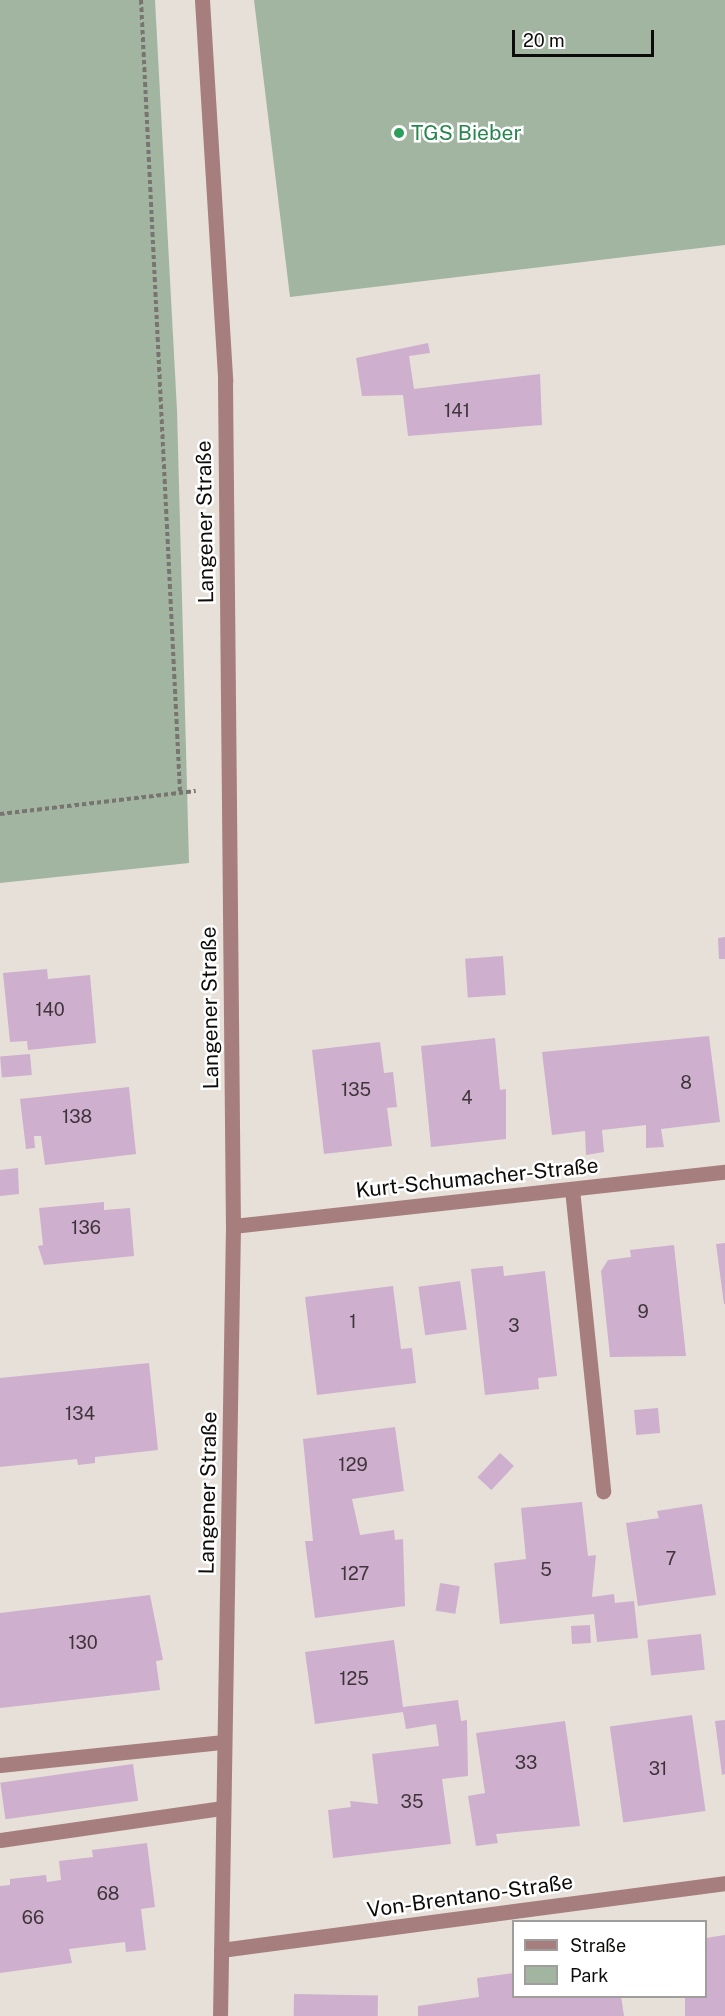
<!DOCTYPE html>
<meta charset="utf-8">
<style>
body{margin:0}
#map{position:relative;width:725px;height:2016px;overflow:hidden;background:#e6e0d9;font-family:"Public Sans",sans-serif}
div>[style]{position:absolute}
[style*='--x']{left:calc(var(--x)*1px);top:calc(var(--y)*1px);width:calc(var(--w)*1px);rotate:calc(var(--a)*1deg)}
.green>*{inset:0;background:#a2b5a1}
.building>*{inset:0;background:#ceafcd;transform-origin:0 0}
.path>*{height:4px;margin-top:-2px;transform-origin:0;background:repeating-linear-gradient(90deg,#787470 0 4.5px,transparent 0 7.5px)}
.service>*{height:15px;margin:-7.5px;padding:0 7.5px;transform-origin:7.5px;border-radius:7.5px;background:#a77e7e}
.minor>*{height:15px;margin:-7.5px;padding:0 7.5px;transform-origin:7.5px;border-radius:7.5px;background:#a77e7e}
.dots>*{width:16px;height:16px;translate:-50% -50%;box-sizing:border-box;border:3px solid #fff;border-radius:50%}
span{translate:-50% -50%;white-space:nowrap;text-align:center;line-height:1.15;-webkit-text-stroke:5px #fff;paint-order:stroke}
.number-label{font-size:18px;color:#3e353b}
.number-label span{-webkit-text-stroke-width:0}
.leisure-label{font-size:21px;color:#27864d}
.left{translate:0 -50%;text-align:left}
.street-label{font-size:21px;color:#0e0c0a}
.legend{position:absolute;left:512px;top:1920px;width:195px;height:78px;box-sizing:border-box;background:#fff;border:2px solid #9f9e9d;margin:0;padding:8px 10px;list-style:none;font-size:18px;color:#0e0c0a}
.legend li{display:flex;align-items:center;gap:12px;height:30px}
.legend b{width:30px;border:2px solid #9f9e9d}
.scale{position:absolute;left:512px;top:30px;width:142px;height:27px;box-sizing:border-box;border:3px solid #0e0c0a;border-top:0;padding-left:8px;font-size:18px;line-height:21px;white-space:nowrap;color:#0e0c0a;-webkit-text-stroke:4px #fff;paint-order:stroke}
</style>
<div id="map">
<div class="green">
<div style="clip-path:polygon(0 0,155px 0,177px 410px,189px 863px,0 883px)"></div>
<div style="clip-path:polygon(254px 0,725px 0,725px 245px,290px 297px)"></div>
</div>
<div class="building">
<div style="clip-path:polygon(428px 343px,430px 353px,409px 356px,414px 389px,540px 374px,542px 425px,408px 436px,403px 395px,362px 396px,356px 358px)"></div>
<div style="clip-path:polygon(725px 937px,725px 959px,719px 959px,718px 938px)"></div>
<div style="left:503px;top:956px;width:39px;height:38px;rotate:86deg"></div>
<div style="clip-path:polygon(47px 969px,48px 979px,90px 975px,96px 1043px,28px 1050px,27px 1041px,10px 1042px,3px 973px)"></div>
<div style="clip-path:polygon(709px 1036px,720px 1122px,661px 1129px,664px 1147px,646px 1148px,646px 1125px,602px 1130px,604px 1152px,586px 1155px,585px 1131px,552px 1135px,542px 1052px)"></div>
<div style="clip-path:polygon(495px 1038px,500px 1090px,506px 1089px,506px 1139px,431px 1147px,421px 1046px)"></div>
<div style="clip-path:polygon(380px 1042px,384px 1073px,393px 1072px,397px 1107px,387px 1108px,392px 1146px,324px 1154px,312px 1050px)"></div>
<div style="left:30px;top:1054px;width:21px;height:30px;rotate:85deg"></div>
<div style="clip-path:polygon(129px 1087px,136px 1154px,45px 1165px,41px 1136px,34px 1136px,35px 1148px,26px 1149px,20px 1099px)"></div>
<div style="clip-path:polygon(18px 1168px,19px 1194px,0 1196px,0 1170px)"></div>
<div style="clip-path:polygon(104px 1202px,104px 1210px,130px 1208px,134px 1256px,44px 1265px,38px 1246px,43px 1245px,39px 1208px)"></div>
<div style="clip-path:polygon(725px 1243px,725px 1304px,724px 1304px,716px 1244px)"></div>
<div style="clip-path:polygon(674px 1245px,686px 1356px,610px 1357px,601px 1271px,608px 1260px,631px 1257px,630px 1250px)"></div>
<div style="clip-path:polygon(503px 1266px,504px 1276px,545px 1271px,557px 1376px,538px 1378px,539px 1389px,485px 1395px,471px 1269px)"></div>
<div style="left:460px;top:1281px;width:49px;height:42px;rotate:82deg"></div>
<div style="clip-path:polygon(393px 1286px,401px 1349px,412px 1348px,416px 1383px,317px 1395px,305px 1297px)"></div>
<div style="clip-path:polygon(149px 1363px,158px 1450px,95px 1457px,95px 1463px,78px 1465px,77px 1459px,0 1467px,0 1378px)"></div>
<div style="left:658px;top:1408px;width:25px;height:24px;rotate:85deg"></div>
<div style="clip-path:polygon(395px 1427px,404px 1491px,352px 1499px,360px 1535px,394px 1530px,395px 1540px,403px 1539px,405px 1606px,315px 1618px,305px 1541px,313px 1541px,303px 1439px)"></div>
<div style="left:500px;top:1453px;width:19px;height:33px;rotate:43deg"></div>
<div style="clip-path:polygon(582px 1502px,588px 1556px,596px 1555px,592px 1597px,614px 1594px,615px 1603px,634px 1601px,638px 1638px,597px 1642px,594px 1614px,500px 1624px,494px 1563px,526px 1559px,521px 1508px)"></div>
<div style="clip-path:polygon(702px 1504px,716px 1595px,638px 1606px,626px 1523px,659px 1518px,657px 1511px)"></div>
<div style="left:440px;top:1583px;width:20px;height:28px;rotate:9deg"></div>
<div style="clip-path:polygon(150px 1595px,163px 1660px,156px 1661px,160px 1690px,0 1708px,0 1613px)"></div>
<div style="left:590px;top:1625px;width:18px;height:19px;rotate:87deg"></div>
<div style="left:701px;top:1634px;width:36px;height:54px;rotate:84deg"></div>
<div style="clip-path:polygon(394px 1640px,403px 1707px,458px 1700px,461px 1721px,467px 1720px,468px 1776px,442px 1779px,451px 1844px,333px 1858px,328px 1810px,351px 1807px,350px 1801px,378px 1804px,372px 1754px,439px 1746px,436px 1724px,406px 1729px,403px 1712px,315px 1724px,305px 1652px)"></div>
<div style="left:692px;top:1715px;width:97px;height:83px;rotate:82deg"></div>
<div style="clip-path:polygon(725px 1720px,725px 1774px,722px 1775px,715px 1721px)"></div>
<div style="clip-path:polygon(565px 1721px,580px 1826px,496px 1834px,498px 1843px,476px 1846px,468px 1796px,485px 1793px,476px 1733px)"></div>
<div style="left:133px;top:1764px;width:37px;height:134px;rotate:82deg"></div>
<div style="clip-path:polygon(147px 1843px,155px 1907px,141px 1909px,146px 1950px,126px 1952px,125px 1942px,69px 1949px,72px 1963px,0 1973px,0 1886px,10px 1885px,10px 1879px,46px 1875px,47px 1882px,61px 1880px,59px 1861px,93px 1857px,92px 1850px)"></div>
<div style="clip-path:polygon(725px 1935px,725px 2016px,685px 2016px,685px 1996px,706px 1996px,706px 1938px)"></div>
<div style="clip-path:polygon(514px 1973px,514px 1996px,621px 1996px,624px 2016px,418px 2016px,418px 2006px,479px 1997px,477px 1978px)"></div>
<div style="left:294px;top:1994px;width:84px;height:22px;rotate:1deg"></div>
</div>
<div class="path">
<div style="--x:141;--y:0;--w:794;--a:87.18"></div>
<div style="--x:0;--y:814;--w:197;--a:-6.7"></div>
</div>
<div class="service">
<div style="--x:572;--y:1189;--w:304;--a:84.1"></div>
<div style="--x:0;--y:1765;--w:225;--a:-5.9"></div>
<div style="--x:0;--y:1840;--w:225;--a:-8.2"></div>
</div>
<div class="minor">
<div style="--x:202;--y:0;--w:382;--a:86.5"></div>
<div style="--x:225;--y:381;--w:845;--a:89.46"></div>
<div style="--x:233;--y:1226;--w:790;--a:90.94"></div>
<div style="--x:233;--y:1226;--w:495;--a:-6.3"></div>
<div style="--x:221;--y:1950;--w:508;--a:-7.57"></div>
</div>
<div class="dots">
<div style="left:399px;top:133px;background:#2e9e5b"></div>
</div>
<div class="number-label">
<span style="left:457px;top:411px">141</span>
<span style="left:50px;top:1010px">140</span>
<span style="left:686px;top:1083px">8</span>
<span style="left:356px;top:1090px">135</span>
<span style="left:467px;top:1098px">4</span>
<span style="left:77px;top:1117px">138</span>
<span style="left:86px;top:1228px">136</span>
<span style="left:643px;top:1312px">9</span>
<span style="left:353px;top:1322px">1</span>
<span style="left:514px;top:1326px">3</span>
<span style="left:80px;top:1414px">134</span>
<span style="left:353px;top:1465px">129</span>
<span style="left:671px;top:1559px">7</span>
<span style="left:546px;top:1570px">5</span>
<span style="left:355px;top:1574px">127</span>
<span style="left:83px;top:1643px">130</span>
<span style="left:354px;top:1679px">125</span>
<span style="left:526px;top:1763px">33</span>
<span style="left:658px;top:1769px">31</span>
<span style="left:412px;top:1802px">35</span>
<span style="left:108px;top:1894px">68</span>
<span style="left:33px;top:1918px">66</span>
</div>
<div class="leisure-label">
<span class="left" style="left:411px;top:133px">TGS Bieber</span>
</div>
<div class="street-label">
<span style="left:205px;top:522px;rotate:-91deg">Langener Straße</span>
<span style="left:210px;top:1008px;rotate:-91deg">Langener Straße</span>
<span style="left:477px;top:1178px;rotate:-6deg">Kurt-Schumacher-Straße</span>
<span style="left:208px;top:1493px;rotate:-89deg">Langener Straße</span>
<span style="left:470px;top:1896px;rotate:-8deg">Von-Brentano-Straße</span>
</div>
<ul class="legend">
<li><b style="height:8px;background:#a77e7e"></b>Straße</li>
<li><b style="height:16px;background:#a2b5a1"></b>Park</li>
</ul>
<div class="scale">20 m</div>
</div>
